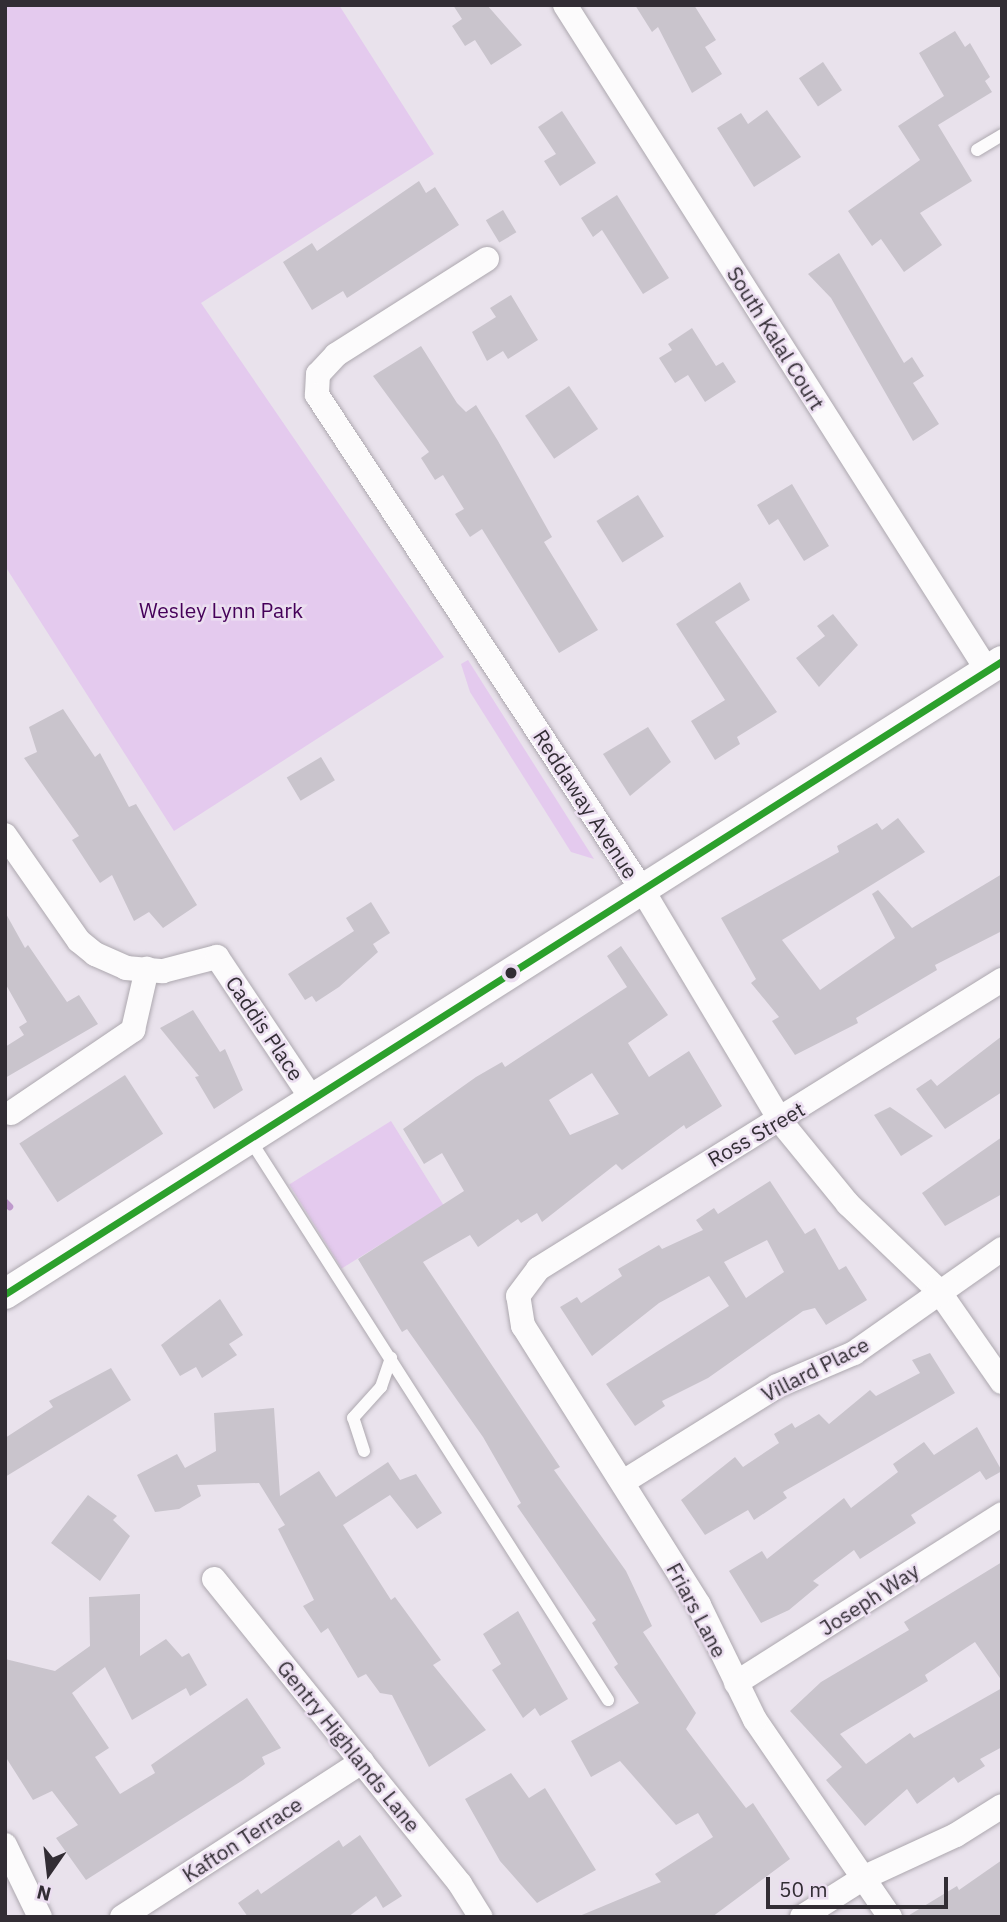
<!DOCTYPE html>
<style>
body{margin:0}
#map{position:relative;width:1007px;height:1922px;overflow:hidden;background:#e9e2ec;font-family:"IBM Plex Sans",sans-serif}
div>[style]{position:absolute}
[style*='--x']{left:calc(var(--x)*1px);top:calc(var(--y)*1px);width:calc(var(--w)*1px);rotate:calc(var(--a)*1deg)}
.green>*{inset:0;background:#e4caee;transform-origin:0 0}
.stream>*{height:7px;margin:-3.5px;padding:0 3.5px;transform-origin:3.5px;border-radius:3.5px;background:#be99cc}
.building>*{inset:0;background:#c9c4cc;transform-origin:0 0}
.roads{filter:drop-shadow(0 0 2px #ada8af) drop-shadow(0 0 2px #ada8af)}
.service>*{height:12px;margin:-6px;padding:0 6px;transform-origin:6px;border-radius:6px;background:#fcfbfc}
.minor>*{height:24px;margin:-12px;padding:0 12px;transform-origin:12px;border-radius:12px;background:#fcfbfc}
.tertiary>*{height:30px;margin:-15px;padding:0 15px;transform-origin:15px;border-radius:15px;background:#fcfbfc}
.bus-1>*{height:7px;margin:-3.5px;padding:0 3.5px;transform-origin:3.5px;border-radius:3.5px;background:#2ca02c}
.dots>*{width:19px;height:19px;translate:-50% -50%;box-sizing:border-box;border:4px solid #ebdef0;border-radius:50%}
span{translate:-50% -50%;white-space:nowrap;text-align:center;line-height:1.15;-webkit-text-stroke:5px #ebdef0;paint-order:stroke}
.street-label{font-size:21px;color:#322d34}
.park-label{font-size:21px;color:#450059}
.frame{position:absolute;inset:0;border:7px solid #322d34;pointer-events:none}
.north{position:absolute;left:14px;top:1838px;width:70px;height:70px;-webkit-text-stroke:5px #ebdef0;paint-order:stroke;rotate:194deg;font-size:19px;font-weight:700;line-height:28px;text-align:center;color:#322d34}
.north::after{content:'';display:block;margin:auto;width:24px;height:32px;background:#322d34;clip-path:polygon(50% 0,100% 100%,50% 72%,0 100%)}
.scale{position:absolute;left:766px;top:1877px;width:182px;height:32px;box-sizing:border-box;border:4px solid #322d34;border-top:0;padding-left:9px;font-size:21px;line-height:24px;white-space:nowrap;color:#322d34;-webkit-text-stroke:5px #ebdef0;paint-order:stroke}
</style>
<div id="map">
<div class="green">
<div style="clip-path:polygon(5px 5px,339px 5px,434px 154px,201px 303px,444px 657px,174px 831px,5px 566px)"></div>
<div style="clip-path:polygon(468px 660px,594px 859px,571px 852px,470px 692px,461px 664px)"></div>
<div style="left:391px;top:1121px;width:99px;height:120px;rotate:58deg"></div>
</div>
<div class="stream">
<div style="--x:5;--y:1202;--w:6;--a:45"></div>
</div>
<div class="building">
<div style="clip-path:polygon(453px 5px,487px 5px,522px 45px,491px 65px,475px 40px,465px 46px,452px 26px,462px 19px)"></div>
<div style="clip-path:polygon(635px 5px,694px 5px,716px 40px,705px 47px,722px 74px,692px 93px,658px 27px,652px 32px)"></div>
<div style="clip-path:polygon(955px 31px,965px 47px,970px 43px,990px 77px,985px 81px,992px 92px,938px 125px,972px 181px,920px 213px,942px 245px,904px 272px,881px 239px,872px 246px,848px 211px,920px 160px,898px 126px,944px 96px,919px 53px)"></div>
<div style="left:823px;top:62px;width:34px;height:29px;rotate:56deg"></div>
<div style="clip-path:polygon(767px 110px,801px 157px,754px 187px,717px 128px,741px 113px,748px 124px)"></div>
<div style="clip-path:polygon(562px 111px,596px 163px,560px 186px,544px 161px,556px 154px,538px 127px)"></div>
<div style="clip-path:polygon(419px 181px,426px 193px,435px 187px,459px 225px,347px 298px,343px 291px,312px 310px,283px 262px,312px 243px,317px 251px)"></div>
<div style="clip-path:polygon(617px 195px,669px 278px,643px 294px,602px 230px,593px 237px,581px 218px)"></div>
<div style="left:503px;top:210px;width:26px;height:20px;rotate:59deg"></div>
<div style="clip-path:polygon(839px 253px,904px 363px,912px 357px,924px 376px,913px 383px,939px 424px,913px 441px,831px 298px,808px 274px)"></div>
<div style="clip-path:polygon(511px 295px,538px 340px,508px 359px,503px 351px,487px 361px,472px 332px,496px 317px,490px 308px)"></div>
<div style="clip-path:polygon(692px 328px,716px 366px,723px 362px,736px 382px,705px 402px,688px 375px,675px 383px,659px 358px,672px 350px,668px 344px)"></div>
<div style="clip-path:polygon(421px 346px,457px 403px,466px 412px,476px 405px,498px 441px,552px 537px,544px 542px,598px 630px,559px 653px,482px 529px,470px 537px,455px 514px,464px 509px,443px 475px,435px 480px,421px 458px,429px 452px,373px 376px)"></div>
<div style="left:569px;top:386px;width:52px;height:53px;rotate:56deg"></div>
<div style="clip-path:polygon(792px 484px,829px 546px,804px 561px,778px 519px,769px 525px,757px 505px)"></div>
<div style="left:638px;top:495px;width:49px;height:49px;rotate:58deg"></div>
<div style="clip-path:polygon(740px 582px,750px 600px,715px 622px,777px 712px,737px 737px,740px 744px,715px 760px,691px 721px,725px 700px,676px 624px)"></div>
<div style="clip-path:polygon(833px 614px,858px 645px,819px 687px,796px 658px,825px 636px,817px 626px)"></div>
<div style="clip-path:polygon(63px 709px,95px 757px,100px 753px,129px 807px,136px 804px,197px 905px,163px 928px,149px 912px,134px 921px,112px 875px,100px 883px,72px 840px,79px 836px,24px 758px,37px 752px,29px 727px)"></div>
<div style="clip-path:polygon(648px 727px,671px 762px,630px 796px,603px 754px)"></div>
<div style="left:321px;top:757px;width:27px;height:40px;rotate:59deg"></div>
<div style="clip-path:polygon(898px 818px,925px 852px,782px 940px,820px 990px,895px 938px,872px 894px,878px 890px,912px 928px,1002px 874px,1002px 931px,935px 965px,937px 970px,856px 1018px,858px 1023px,795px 1055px,772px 1021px,779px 1017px,751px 983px,756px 979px,721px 918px,839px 852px,837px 846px,877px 823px,882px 830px)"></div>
<div style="clip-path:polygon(371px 902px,390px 933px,373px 944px,378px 952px,339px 987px,316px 1002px,312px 996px,305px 1000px,288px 974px,354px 931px,346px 918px)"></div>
<div style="clip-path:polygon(5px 912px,25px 948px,28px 945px,67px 1002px,79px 995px,98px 1024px,5px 1078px,5px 1047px,24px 1035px,19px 1027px,27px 1022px,5px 983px)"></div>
<div style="clip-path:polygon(evenodd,621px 946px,668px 1015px,628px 1043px,649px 1077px,689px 1051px,722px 1106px,686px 1129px,684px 1125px,622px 1170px,616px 1164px,542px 1222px,537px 1213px,521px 1223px,518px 1219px,478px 1247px,470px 1235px,423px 1262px,560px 1467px,554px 1470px,626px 1571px,652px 1626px,643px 1632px,696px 1713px,686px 1729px,746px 1808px,753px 1803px,790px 1859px,712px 1917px,577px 1917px,661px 1882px,655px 1874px,713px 1837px,698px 1813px,676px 1825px,620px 1761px,591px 1777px,571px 1741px,639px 1703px,614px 1667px,618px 1664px,592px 1623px,596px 1620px,517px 1506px,521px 1503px,483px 1437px,407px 1329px,402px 1332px,358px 1259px,464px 1191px,442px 1153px,424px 1164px,403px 1129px,476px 1077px,502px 1062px,505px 1067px,627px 987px,607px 956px,621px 946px,592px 1073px,619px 1114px,570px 1135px,549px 1100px,592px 1073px)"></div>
<div style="clip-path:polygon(193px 1010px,220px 1052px,225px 1049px,243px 1090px,214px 1109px,195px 1077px,199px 1076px,160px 1028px)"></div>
<div style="clip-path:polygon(1002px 1036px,1002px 1092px,945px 1129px,916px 1089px,931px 1079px,937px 1086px)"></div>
<div style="left:125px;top:1075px;width:70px;height:126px;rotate:57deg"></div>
<div style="clip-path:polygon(890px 1107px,933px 1136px,901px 1156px,874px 1115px)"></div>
<div style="clip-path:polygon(1002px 1137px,1002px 1194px,945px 1226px,922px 1193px)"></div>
<div style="clip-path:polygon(evenodd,770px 1181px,805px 1234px,815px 1228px,839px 1270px,846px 1266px,867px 1300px,826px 1325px,815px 1308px,803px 1311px,708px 1378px,662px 1401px,665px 1406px,635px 1426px,606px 1384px,729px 1306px,709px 1276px,659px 1303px,592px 1356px,560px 1307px,577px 1297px,581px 1303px,622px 1276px,618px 1269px,659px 1245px,662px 1249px,703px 1230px,696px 1220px,714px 1208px,718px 1214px,770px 1181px,767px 1240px,784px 1272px,746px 1298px,724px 1262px,767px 1240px)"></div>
<div style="clip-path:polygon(220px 1299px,243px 1335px,229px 1344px,237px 1355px,202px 1378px,196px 1367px,180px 1376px,161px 1345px)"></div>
<div style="clip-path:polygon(930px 1353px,955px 1393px,783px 1492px,787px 1498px,754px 1520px,748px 1510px,705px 1535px,681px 1500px,735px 1457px,743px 1467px,779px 1443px,774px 1434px,792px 1423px,795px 1428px,819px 1414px,829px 1424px,870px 1390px,876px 1396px,920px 1373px,912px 1360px)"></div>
<div style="clip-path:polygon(111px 1368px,131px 1400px,5px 1477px,5px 1438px,53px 1407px,49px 1401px)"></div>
<div style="clip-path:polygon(274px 1408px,280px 1496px,319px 1471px,336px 1497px,388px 1462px,400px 1480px,416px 1474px,442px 1513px,417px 1529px,390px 1495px,343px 1525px,391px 1600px,395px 1597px,441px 1660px,433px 1665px,486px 1730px,429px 1767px,392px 1695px,380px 1693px,366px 1674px,358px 1678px,328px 1628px,321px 1633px,303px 1606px,314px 1600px,278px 1529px,285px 1525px,259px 1483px,197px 1485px,201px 1496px,179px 1509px,155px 1512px,137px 1475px,177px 1454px,185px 1468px,216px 1451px,214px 1413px)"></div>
<div style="clip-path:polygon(977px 1427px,1002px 1471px,986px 1480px,980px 1471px,911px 1515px,916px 1523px,860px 1559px,854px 1550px,813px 1581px,819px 1585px,789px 1610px,761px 1623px,729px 1571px,762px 1551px,767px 1559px,844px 1498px,851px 1508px,898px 1472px,893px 1464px,924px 1442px,934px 1455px)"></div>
<div style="clip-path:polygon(88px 1495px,117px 1516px,113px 1520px,130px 1536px,100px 1581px,51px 1543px)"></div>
<div style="clip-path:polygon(1002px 1562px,1002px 1681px,975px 1642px,925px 1675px,928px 1681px,840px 1734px,866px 1764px,910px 1733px,914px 1738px,1002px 1688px,1002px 1747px,980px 1759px,985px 1766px,958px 1783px,954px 1777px,917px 1804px,907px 1789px,865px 1826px,826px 1780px,842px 1767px,790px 1711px,821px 1682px,909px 1630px,904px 1622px)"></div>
<div style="clip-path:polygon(140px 1594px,140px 1656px,166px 1639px,182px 1657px,189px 1653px,207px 1685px,190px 1696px,186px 1688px,132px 1720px,105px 1667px,72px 1693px,109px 1748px,95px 1757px,120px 1794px,155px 1773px,151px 1765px,247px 1698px,281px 1748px,262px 1757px,265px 1764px,243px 1780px,86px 1880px,56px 1838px,78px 1825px,52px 1791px,33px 1800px,5px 1756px,5px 1659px,55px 1671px,90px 1646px,89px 1597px)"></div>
<div style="clip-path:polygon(518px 1611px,568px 1699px,540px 1716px,535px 1708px,523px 1718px,492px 1670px,501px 1664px,483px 1634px)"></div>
<div style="clip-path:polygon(511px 1773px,529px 1798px,545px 1788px,596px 1870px,537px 1903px,500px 1861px,465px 1799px)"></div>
<div style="clip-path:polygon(360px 1835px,402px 1896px,383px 1908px,376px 1896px,348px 1917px,248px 1917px,238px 1903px,258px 1889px,261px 1894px,339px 1840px,343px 1847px)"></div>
<div style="clip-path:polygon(1002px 1860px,1002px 1917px,906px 1917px,957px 1886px,959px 1890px)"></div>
</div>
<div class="roads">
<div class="service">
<div style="--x:977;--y:150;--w:29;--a:-31"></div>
<div style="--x:249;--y:1138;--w:667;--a:57.43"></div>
<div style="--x:364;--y:1451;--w:35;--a:-108"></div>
<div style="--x:353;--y:1418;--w:42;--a:-47.9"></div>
<div style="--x:381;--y:1387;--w:31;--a:-71"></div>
</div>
<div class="minor">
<div style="--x:565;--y:5;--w:788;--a:57.6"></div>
<div style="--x:487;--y:259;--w:179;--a:147.6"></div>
<div style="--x:336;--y:355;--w:26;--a:133"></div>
<div style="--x:318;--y:374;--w:21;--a:93"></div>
<div style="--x:317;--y:395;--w:594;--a:56.68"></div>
<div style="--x:643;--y:891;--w:269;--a:59.1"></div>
<div style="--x:781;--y:1122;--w:106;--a:50.7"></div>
<div style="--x:848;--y:1204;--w:124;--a:43.7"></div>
<div style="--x:938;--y:1290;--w:112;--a:55.2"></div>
<div style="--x:5;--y:835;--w:129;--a:55.1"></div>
<div style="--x:79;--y:941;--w:21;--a:39"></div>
<div style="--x:95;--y:954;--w:34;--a:24"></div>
<div style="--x:126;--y:968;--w:37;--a:5"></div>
<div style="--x:163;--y:971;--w:56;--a:-14.5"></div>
<div style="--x:217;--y:957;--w:171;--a:56.2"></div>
<div style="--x:11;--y:1113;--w:148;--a:-34.2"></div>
<div style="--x:133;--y:1030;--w:63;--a:-77.1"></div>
<div style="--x:623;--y:1482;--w:181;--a:-31.9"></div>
<div style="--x:777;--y:1386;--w:84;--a:-23.2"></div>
<div style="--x:854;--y:1353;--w:181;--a:-35.1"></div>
<div style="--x:214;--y:1579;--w:392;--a:51.1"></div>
<div style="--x:460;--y:1884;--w:39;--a:58"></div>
<div style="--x:736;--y:1683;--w:315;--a:-32.4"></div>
<div style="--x:5;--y:1845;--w:80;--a:64.1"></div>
<div style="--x:122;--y:1917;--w:286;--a:-32.9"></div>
<div style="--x:802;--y:1917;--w:75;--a:-32.4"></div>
<div style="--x:865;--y:1877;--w:100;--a:-24.8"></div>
<div style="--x:956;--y:1835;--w:54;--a:-32.2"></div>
<div style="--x:890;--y:1917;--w:239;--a:-124.4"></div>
<div style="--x:755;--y:1720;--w:128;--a:-116"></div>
<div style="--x:699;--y:1605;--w:330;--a:-122.2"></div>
<div style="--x:523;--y:1326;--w:30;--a:-99"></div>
<div style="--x:518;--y:1296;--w:34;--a:-53"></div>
<div style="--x:538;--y:1269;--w:547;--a:-31.92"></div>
</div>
<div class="tertiary">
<div style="--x:5;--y:1294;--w:1181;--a:-32.41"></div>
</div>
</div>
<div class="bus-1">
<div style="--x:5;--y:1294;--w:1181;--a:-32.41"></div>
</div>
<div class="dots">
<div style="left:511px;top:973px;background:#322d34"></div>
</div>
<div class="street-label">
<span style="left:776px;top:338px;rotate:58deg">South Kalal Court</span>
<span style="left:586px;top:804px;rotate:57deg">Reddaway Avenue</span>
<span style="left:265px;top:1028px;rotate:56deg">Caddis Place</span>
<span style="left:756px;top:1134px;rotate:-30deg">Ross Street</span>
<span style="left:815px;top:1369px;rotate:-27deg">Villard Place</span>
<span style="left:869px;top:1599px;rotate:-33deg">Joseph Way</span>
<span style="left:697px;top:1610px;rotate:62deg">Friars Lane</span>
<span style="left:349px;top:1746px;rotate:51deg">Gentry Highlands Lane</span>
<span style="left:242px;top:1839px;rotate:-33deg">Kafton Terrace</span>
</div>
<div class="park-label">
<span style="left:221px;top:610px">Wesley Lynn Park</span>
</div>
<div class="frame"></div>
<div class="north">N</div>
<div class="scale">50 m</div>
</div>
